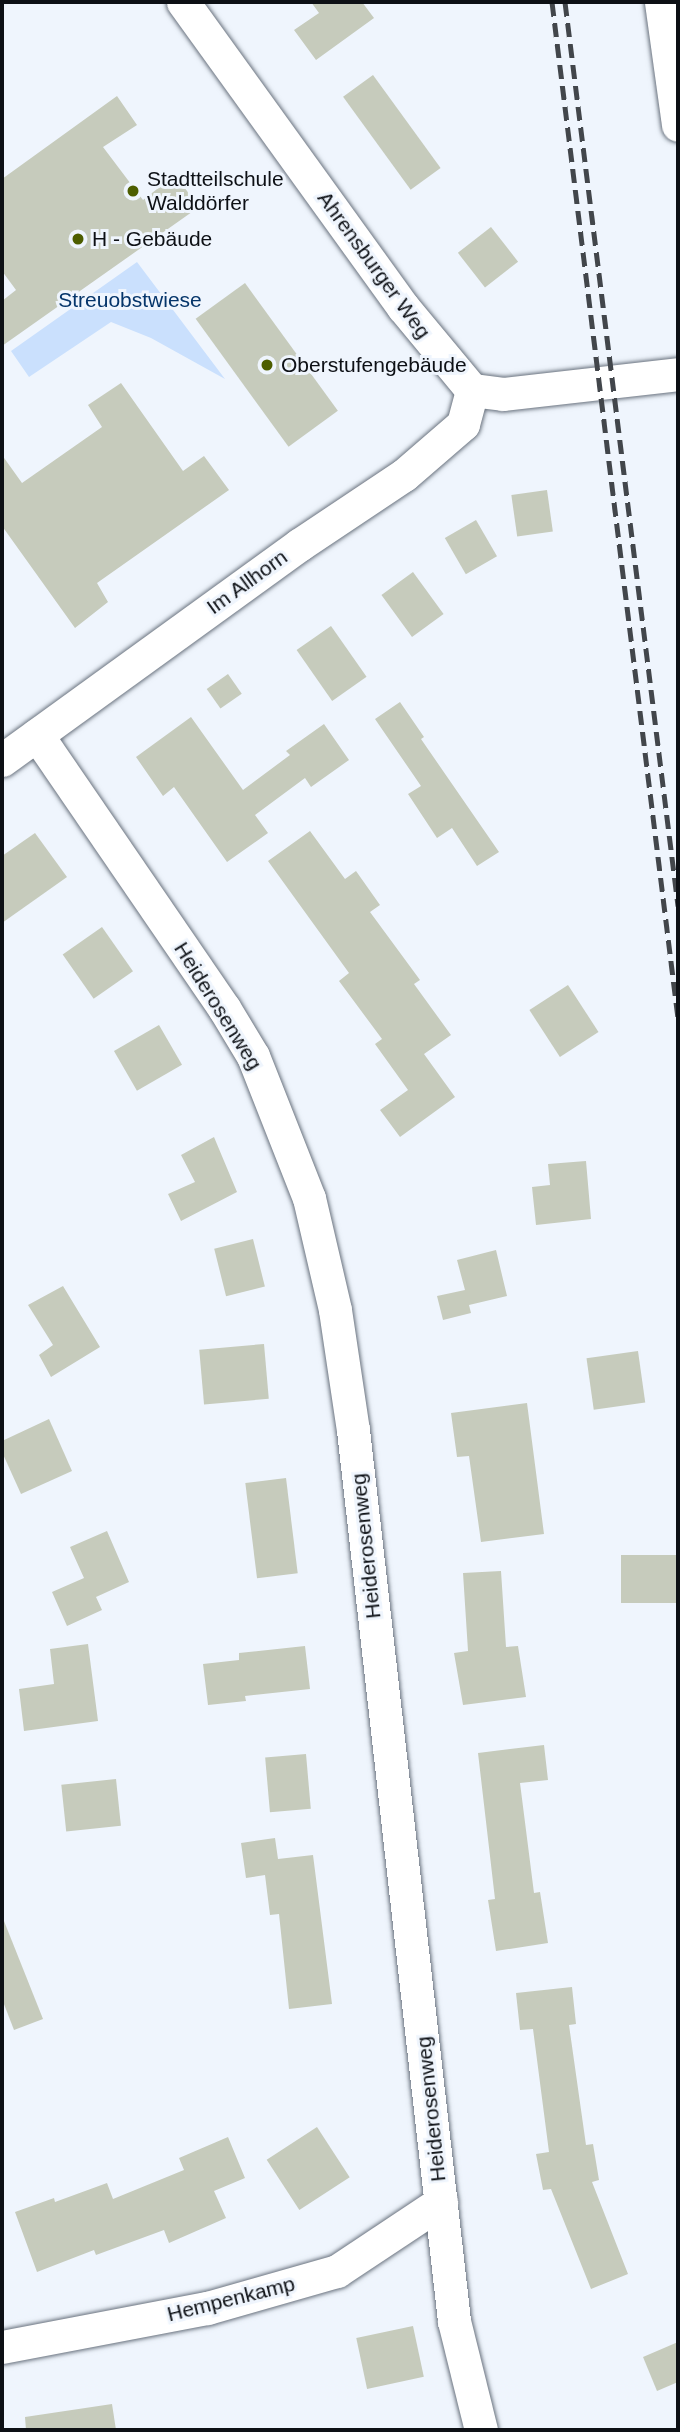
<!DOCTYPE html>
<meta charset="utf-8">
<style>
body{margin:0}
#map{position:relative;width:680px;height:2432px;overflow:hidden;background:#eff5fd;font-family:Arial,sans-serif}
div>[style]{position:absolute}
[style*='--x']{left:calc(var(--x)*1px);top:calc(var(--y)*1px);width:calc(var(--w)*1px);rotate:calc(var(--a)*1deg)}
.green>*{inset:0;background:#cae0fd}
.building>*{inset:0;background:#c6cbbc;transform-origin:0 0}
.roads{filter:drop-shadow(0 0 2px #6a737f) drop-shadow(0 0 2px #6a737f)}
.minor>*{height:33px;margin:-16.5px;padding:0 16.5px;transform-origin:16.5px;border-radius:16.5px;background:#fff}
.rail>*{height:5px;margin-top:-2.5px;transform-origin:0;background:repeating-linear-gradient(90deg,#42464b 0 14px,transparent 0 21px)}
.dots>*{width:19px;height:19px;translate:-50% -50%;box-sizing:border-box;border:4px solid #eff5fd;border-radius:50%}
span{translate:-50% -50%;white-space:nowrap;text-align:center;line-height:1.15;-webkit-text-stroke:6px #eff5fd;paint-order:stroke}
.poi-label{font-size:21px;color:#0d1015}
.left{translate:0 -50%;text-align:left}
.street-label{font-size:21px;color:#0d1015}
.park-label{font-size:21px;color:#05356a}
.frame{position:absolute;inset:0;border:4px solid #0d1015;pointer-events:none}
</style>
<div id="map">
<div class="green">
<div style="clip-path:polygon(137px 262px,225px 379px,151px 338px,111px 322px,29px 377px,11px 351px)"></div>
</div>
<div class="building">
<div style="clip-path:polygon(311px 2px,362px 2px,374px 18px,316px 60px,294px 30px,319px 13px)"></div>
<div style="left:373px;top:75px;width:115px;height:37px;rotate:54deg"></div>
<div style="clip-path:polygon(117px 96px,137px 125px,103px 147px,143px 200px,175px 175px,199px 207px,2px 346px,2px 301px,16px 290px,2px 271px,2px 179px)"></div>
<div style="left:491px;top:227px;width:44px;height:42px;rotate:52deg"></div>
<div style="left:245px;top:283px;width:158px;height:61px;rotate:54deg"></div>
<div style="clip-path:polygon(121px 383px,183px 471px,204px 456px,229px 490px,97px 583px,108px 602px,75px 628px,2px 526px,2px 455px,22px 483px,102px 427px,88px 405px)"></div>
<div style="left:547px;top:490px;width:42px;height:36px;rotate:82deg"></div>
<div style="left:476px;top:520px;width:42px;height:36px;rotate:60deg"></div>
<div style="left:413px;top:572px;width:52px;height:39px;rotate:54deg"></div>
<div style="left:331px;top:626px;width:62px;height:42px;rotate:55deg"></div>
<div style="left:228px;top:674px;width:24px;height:26px;rotate:55deg"></div>
<div style="clip-path:polygon(400px 702px,424px 737px,421px 739px,499px 852px,477px 866px,452px 828px,437px 838px,408px 794px,421px 786px,375px 719px)"></div>
<div style="clip-path:polygon(191px 717px,243px 790px,290px 755px,286px 751px,324px 724px,349px 760px,311px 787px,305px 778px,255px 815px,268px 833px,227px 862px,174px 787px,163px 796px,136px 757px)"></div>
<div style="clip-path:polygon(310px 831px,345px 879px,356px 871px,380px 905px,370px 912px,420px 980px,414px 984px,451px 1035px,424px 1054px,455px 1097px,400px 1137px,380px 1110px,408px 1090px,375px 1044px,382px 1039px,339px 981px,349px 973px,268px 861px)"></div>
<div style="clip-path:polygon(35px 833px,67px 877px,2px 923px,2px 856px)"></div>
<div style="left:102px;top:927px;width:54px;height:48px;rotate:55deg"></div>
<div style="left:568px;top:985px;width:56px;height:46px;rotate:57deg"></div>
<div style="left:159px;top:1025px;width:46px;height:52px;rotate:60deg"></div>
<div style="clip-path:polygon(214px 1137px,237px 1192px,181px 1221px,168px 1194px,195px 1182px,181px 1155px)"></div>
<div style="clip-path:polygon(586px 1161px,591px 1219px,536px 1225px,532px 1187px,550px 1185px,548px 1164px)"></div>
<div style="left:253px;top:1239px;width:49px;height:40px;rotate:76deg"></div>
<div style="clip-path:polygon(496px 1250px,507px 1296px,469px 1305px,471px 1313px,443px 1320px,437px 1296px,465px 1290px,457px 1260px)"></div>
<div style="clip-path:polygon(63px 1286px,100px 1347px,51px 1377px,39px 1355px,53px 1345px,28px 1305px)"></div>
<div style="left:264px;top:1344px;width:55px;height:65px;rotate:85deg"></div>
<div style="left:638px;top:1351px;width:52px;height:52px;rotate:82deg"></div>
<div style="clip-path:polygon(527px 1403px,544px 1534px,481px 1542px,469px 1456px,457px 1457px,451px 1413px)"></div>
<div style="clip-path:polygon(49px 1419px,72px 1471px,21px 1494px,2px 1452px,2px 1441px)"></div>
<div style="left:286px;top:1478px;width:96px;height:41px;rotate:83deg"></div>
<div style="clip-path:polygon(107px 1531px,129px 1582px,96px 1597px,102px 1610px,67px 1626px,52px 1592px,84px 1578px,70px 1547px)"></div>
<div style="left:678px;top:1555px;width:48px;height:57px;rotate:90deg"></div>
<div style="clip-path:polygon(501px 1571px,506px 1647px,518px 1646px,526px 1697px,463px 1705px,454px 1653px,468px 1651px,463px 1573px)"></div>
<div style="clip-path:polygon(88px 1644px,98px 1721px,24px 1731px,19px 1689px,54px 1684px,50px 1649px)"></div>
<div style="clip-path:polygon(305px 1646px,310px 1689px,245px 1696px,246px 1701px,208px 1705px,203px 1664px,239px 1660px,239px 1653px)"></div>
<div style="clip-path:polygon(544px 1745px,548px 1780px,520px 1783px,534px 1893px,540px 1892px,548px 1943px,496px 1951px,488px 1900px,495px 1899px,478px 1753px)"></div>
<div style="left:306px;top:1754px;width:55px;height:41px;rotate:85deg"></div>
<div style="left:116px;top:1779px;width:47px;height:55px;rotate:84deg"></div>
<div style="clip-path:polygon(275px 1838px,278px 1859px,313px 1855px,332px 2004px,289px 2009px,279px 1914px,270px 1915px,265px 1875px,246px 1878px,241px 1843px)"></div>
<div style="clip-path:polygon(2px 1916px,43px 2019px,14px 2030px,2px 1999px)"></div>
<div style="clip-path:polygon(572px 1987px,576px 2024px,569px 2025px,586px 2145px,593px 2144px,599px 2180px,592px 2182px,628px 2274px,591px 2289px,551px 2189px,543px 2190px,536px 2154px,549px 2152px,533px 2029px,520px 2030px,516px 1993px)"></div>
<div style="left:317px;top:2127px;width:60px;height:60px;rotate:57deg"></div>
<div style="clip-path:polygon(228px 2137px,245px 2178px,214px 2191px,226px 2218px,169px 2243px,164px 2230px,96px 2255px,94px 2250px,37px 2272px,15px 2212px,54px 2198px,55px 2202px,107px 2183px,113px 2199px,184px 2170px,179px 2158px)"></div>
<div style="left:413px;top:2326px;width:52px;height:58px;rotate:78deg"></div>
<div style="clip-path:polygon(678px 2342px,678px 2382px,657px 2391px,643px 2357px)"></div>
<div style="clip-path:polygon(112px 2404px,116px 2430px,26px 2430px,25px 2417px)"></div>
</div>
<div class="roads">
<div class="minor">
<div style="--x:183;--y:2;--w:376;--a:54.2"></div>
<div style="--x:403;--y:307;--w:108;--a:50.3"></div>
<div style="--x:472;--y:390;--w:31;--a:7"></div>
<div style="--x:503;--y:394;--w:176;--a:-6.5"></div>
<div style="--x:661;--y:2;--w:124;--a:82.1"></div>
<div style="--x:37;--y:735;--w:331;--a:55.6"></div>
<div style="--x:224;--y:1008;--w:56;--a:58.9"></div>
<div style="--x:253;--y:1056;--w:153;--a:68.5"></div>
<div style="--x:309;--y:1198;--w:115;--a:76.9"></div>
<div style="--x:335;--y:1310;--w:121;--a:81.5"></div>
<div style="--x:353;--y:1430;--w:897;--a:83.53"></div>
<div style="--x:454;--y:2321;--w:112;--a:76.1"></div>
<div style="--x:2;--y:760;--w:367;--a:-35.9"></div>
<div style="--x:299;--y:545;--w:126;--a:-33.7"></div>
<div style="--x:404;--y:475;--w:78;--a:-40.8"></div>
<div style="--x:463;--y:424;--w:35;--a:-75"></div>
<div style="--x:2;--y:2347;--w:209;--a:-10.8"></div>
<div style="--x:207;--y:2308;--w:135;--a:-15.9"></div>
<div style="--x:337;--y:2271;--w:125;--a:-33.6"></div>
</div>
</div>
<div class="rail">
<div style="--x:552;--y:2;--w:1024;--a:82.93"></div>
<div style="--x:565;--y:2;--w:911;--a:82.87"></div>
</div>
<div class="dots">
<div style="left:133px;top:191px;background:#4d5e00"></div>
<div style="left:78px;top:239px;background:#4d5e00"></div>
<div style="left:267px;top:365px;background:#4d5e00"></div>
</div>
<div class="poi-label">
<span class="left" style="left:147px;top:191px">Stadtteilschule<br>Walddörfer</span>
<span class="left" style="left:92px;top:239px">H - Gebäude</span>
<span class="left" style="left:281px;top:365px">Oberstufengebäude</span>
</div>
<div class="street-label">
<span style="left:374px;top:265px;rotate:54deg">Ahrensburger Weg</span>
<span style="left:247px;top:582px;rotate:-36deg">Im Allhorn</span>
<span style="left:218px;top:1006px;rotate:58deg">Heiderosenweg</span>
<span style="left:366px;top:1546px;rotate:-96deg">Heiderosenweg</span>
<span style="left:431px;top:2109px;rotate:-96deg">Heiderosenweg</span>
<span style="left:231px;top:2299px;rotate:-14deg">Hempenkamp</span>
</div>
<div class="park-label">
<span style="left:130px;top:300px">Streuobstwiese</span>
</div>
<div class="frame"></div>
</div>
